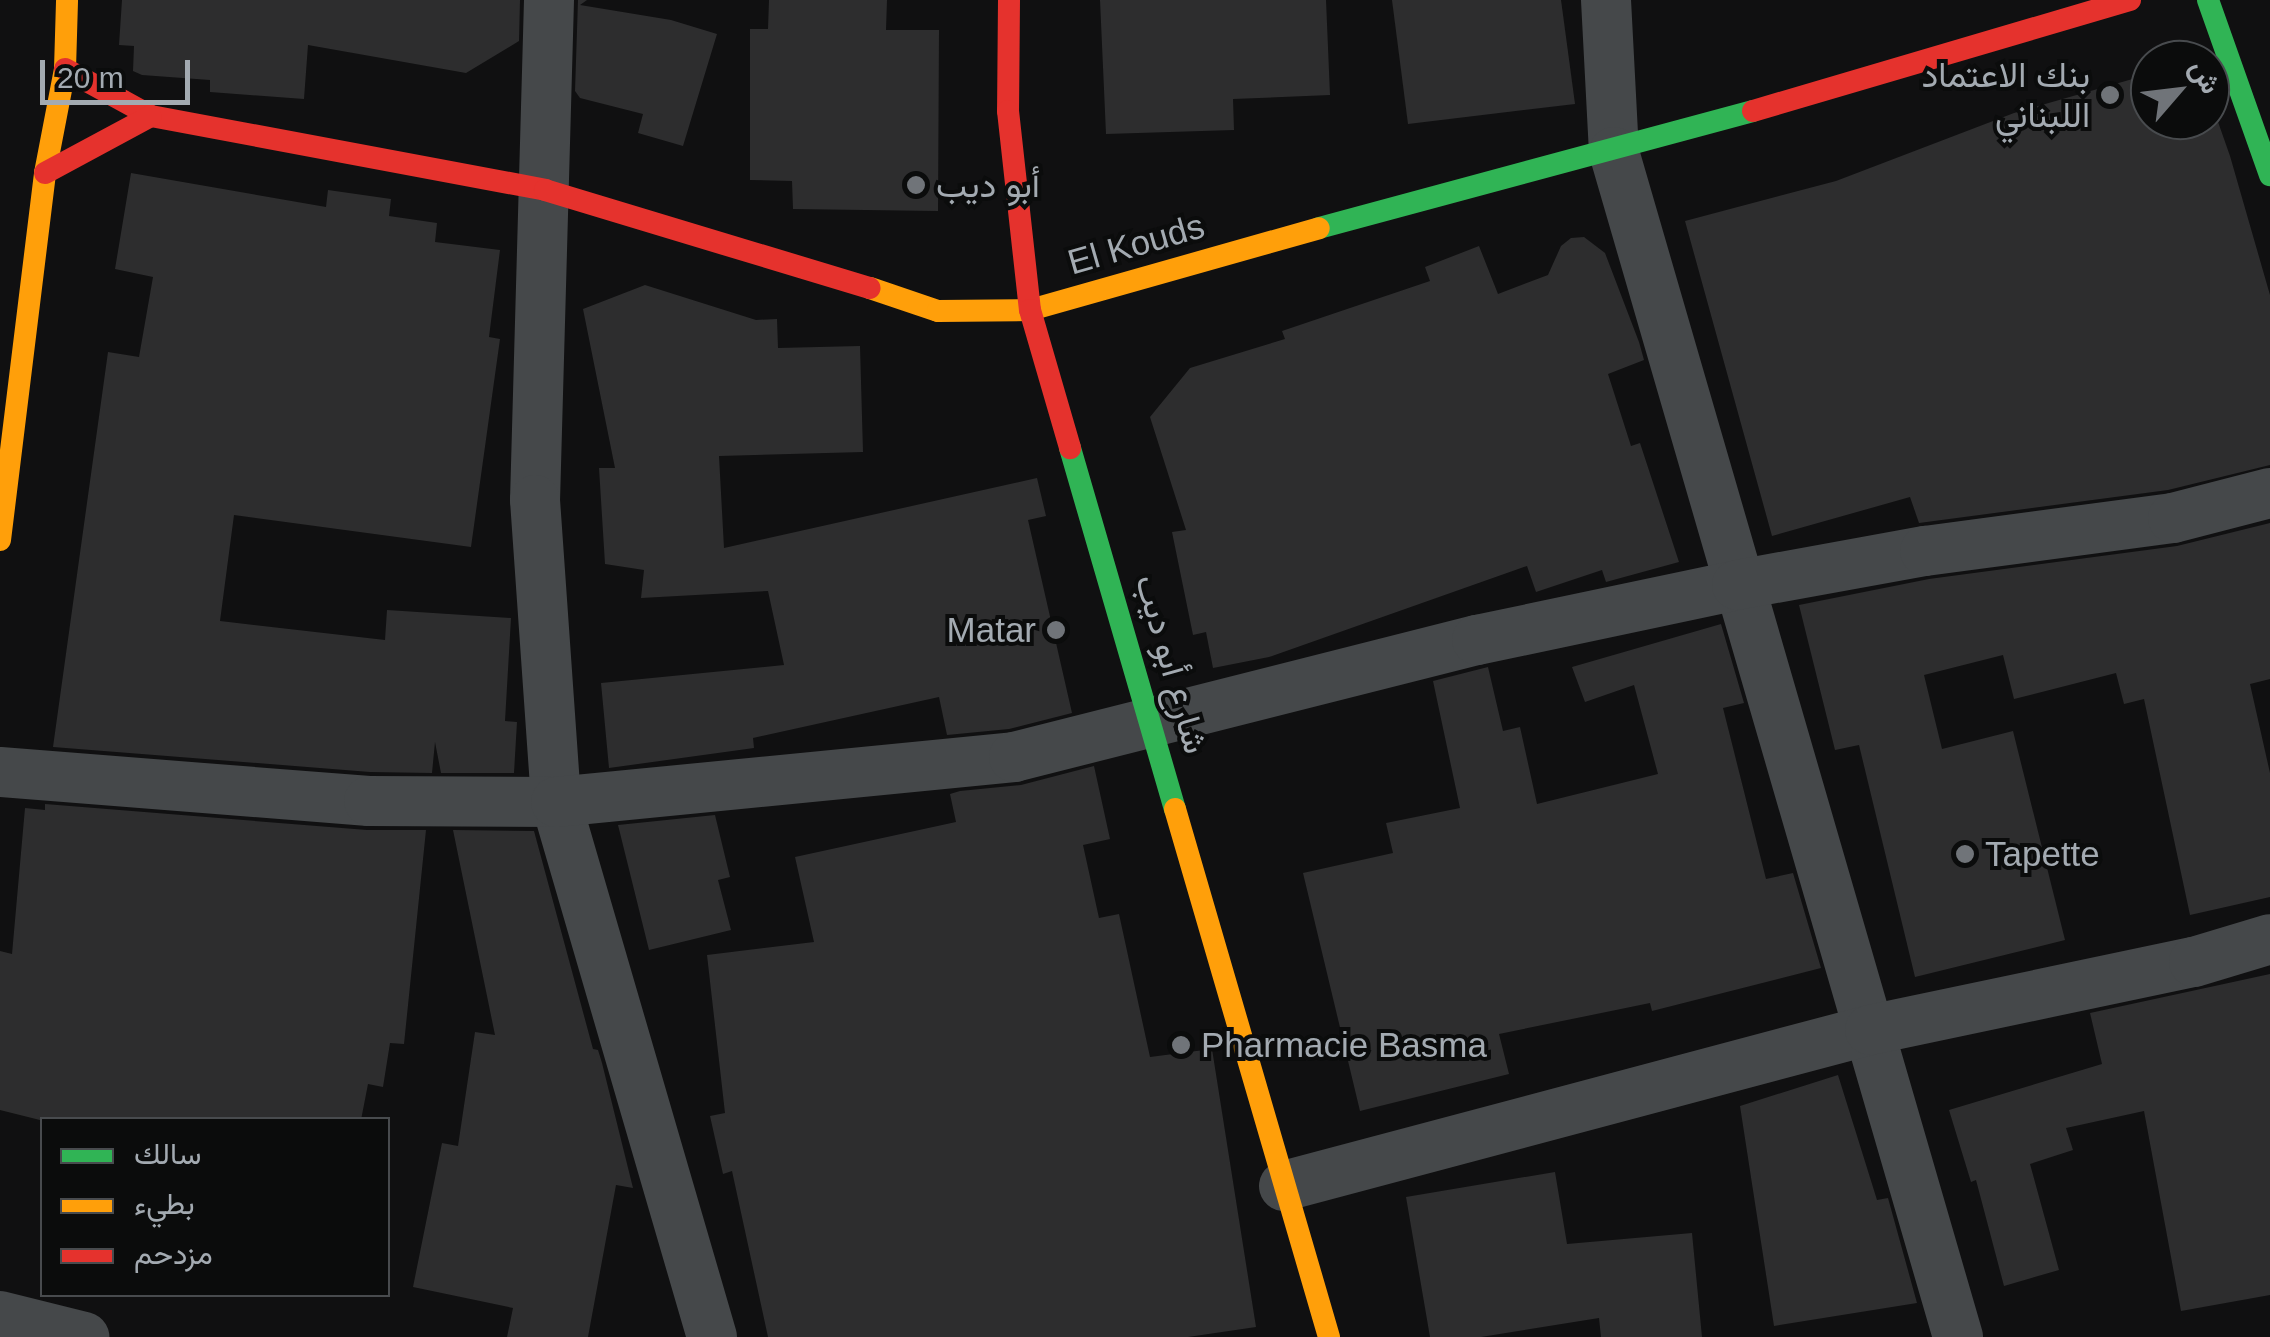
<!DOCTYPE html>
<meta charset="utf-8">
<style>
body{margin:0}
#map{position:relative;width:2270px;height:1337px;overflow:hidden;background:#101011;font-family:Arial,Vazirmatn,sans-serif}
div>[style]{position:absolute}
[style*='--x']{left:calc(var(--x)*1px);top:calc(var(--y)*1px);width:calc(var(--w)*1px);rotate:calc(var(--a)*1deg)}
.building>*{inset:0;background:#2d2d2e}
.street>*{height:50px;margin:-25px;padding:0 25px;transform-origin:25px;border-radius:25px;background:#45484a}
.fast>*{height:22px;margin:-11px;padding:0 11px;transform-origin:11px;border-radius:11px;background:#30b455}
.slow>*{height:22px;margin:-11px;padding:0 11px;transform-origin:11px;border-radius:11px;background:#ff9f0a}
.jam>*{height:22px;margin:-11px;padding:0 11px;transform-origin:11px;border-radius:11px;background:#e5322d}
.dots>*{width:28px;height:28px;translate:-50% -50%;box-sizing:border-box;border:5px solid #0b0c0c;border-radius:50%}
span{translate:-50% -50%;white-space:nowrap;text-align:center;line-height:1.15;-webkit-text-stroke:8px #0b0c0c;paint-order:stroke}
.poi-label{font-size:35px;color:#a3aab1}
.right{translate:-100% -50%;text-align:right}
.left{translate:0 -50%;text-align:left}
.street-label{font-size:35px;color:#a3aab1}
.legend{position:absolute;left:40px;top:1117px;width:350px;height:180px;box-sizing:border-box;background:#0b0c0c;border:2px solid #484b4e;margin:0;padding:12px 18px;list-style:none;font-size:30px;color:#a3aab1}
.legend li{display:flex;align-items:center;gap:20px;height:50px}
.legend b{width:50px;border:2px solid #484b4e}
.north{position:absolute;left:2130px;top:40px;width:100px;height:100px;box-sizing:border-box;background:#0b0c0c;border:2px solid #484b4e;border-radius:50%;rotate:62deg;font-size:28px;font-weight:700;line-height:40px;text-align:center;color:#a3aab1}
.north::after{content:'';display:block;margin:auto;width:35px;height:45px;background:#707479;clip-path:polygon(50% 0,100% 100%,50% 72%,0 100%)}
.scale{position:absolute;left:40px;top:60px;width:150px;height:45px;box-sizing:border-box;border:5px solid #a3aab1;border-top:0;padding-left:12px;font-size:30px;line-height:35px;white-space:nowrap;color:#a3aab1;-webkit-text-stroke:8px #0b0c0c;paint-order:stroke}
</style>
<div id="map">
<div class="building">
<div style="clip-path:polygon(122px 0,520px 0,519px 41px,466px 73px,308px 45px,304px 99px,210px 92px,210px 80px,142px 75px,133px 71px,134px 46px,119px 45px)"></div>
<div style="clip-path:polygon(578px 0,587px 0,580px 5px,671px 20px,717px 34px,683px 146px,638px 133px,643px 114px,580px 98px,575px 91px)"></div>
<div style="clip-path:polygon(769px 0,887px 0,886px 30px,939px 30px,938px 211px,793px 209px,792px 181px,750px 180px,750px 29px,768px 29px)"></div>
<div style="clip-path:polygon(1100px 0,1326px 0,1330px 95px,1233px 99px,1234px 130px,1106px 134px)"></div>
<div style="clip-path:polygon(1392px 0,1561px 0,1575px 104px,1408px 124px)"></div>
<div style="clip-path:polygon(2150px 74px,2150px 120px,2210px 120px,2210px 99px,2230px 156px,2270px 295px,2270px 465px,2168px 490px,1919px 523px,1910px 497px,1772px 536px,1685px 221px,1836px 181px,2014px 113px)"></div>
<div style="clip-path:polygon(131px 173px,326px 207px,328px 190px,391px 199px,389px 216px,437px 223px,435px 242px,500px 250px,489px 337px,500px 339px,471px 547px,234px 515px,220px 621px,385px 640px,387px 610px,511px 618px,505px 721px,517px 722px,514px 773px,441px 773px,435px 742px,432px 773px,370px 772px,53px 747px,108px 352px,139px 357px,153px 277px,115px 269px)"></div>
<div style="clip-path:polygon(1584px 237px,1605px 253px,1639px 342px,1644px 360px,1608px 374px,1631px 446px,1640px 443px,1679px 562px,1606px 582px,1602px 570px,1536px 592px,1527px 566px,1269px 657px,1213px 668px,1206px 632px,1193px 635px,1172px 532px,1186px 530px,1150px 417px,1190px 368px,1285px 339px,1282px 331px,1430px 281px,1425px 267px,1479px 246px,1498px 294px,1548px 275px,1561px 246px,1571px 238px)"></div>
<div style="clip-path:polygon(645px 285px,756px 320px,777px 319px,778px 348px,860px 346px,863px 452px,719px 456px,724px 548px,1037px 478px,1046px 516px,1028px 520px,1072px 713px,1009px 729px,947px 735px,939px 697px,753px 738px,754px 748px,609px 768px,601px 683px,784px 665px,768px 591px,641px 598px,644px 570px,605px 564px,599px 468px,615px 468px,583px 309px)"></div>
<div style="clip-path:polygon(2270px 523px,2270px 679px,2250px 684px,2270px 773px,2270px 897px,2190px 915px,2144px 699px,2124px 704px,2116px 673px,2014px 699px,2003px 655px,1924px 675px,1942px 749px,2013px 731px,2065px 940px,1915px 977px,1859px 745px,1835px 750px,1799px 605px,1929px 579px,2177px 546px)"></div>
<div style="clip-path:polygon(1721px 624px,1744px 703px,1723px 708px,1766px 879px,1793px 873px,1821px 968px,1652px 1011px,1650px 1003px,1499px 1034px,1509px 1074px,1360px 1111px,1303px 873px,1393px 853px,1386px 823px,1460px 808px,1433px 681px,1488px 667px,1503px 731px,1520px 727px,1537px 804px,1658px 774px,1634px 685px,1585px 702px,1572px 667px)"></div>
<div style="clip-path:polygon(1094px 766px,1110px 839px,1083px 845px,1099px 918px,1119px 914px,1150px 1057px,1212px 1049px,1256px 1327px,1188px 1337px,768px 1337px,732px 1171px,723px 1174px,710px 1116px,725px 1113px,707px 955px,814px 942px,795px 857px,956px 822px,950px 794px,960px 791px,1021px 785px)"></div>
<div style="clip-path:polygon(45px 804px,367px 830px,426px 830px,404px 1044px,390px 1043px,383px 1087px,368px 1084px,361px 1120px,40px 1120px,0 1110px,0 951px,12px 954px,25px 808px,45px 810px)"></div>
<div style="clip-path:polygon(715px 815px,730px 877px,718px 880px,731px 930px,649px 950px,618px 825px)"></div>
<div style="clip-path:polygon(453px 830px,534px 831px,593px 1049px,598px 1050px,602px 1063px,633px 1188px,616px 1185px,588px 1337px,507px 1337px,513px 1308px,413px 1287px,442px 1143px,458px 1146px,475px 1032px,495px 1035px)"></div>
<div style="clip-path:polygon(2270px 974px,2270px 1295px,2181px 1311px,2144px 1111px,2066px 1128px,2073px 1150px,2030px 1164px,2059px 1270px,2004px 1286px,1976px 1180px,1971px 1182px,1949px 1110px,2102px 1064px,2090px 1013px)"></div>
<div style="clip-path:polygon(1838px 1075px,1877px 1200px,1888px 1198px,1917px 1303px,1774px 1326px,1740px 1106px)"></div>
<div style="clip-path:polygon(1555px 1172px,1567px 1244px,1692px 1233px,1702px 1337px,1601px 1337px,1599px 1318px,1481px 1337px,1430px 1337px,1406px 1197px)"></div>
</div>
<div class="street">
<div style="--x:549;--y:0;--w:500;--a:91.6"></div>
<div style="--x:535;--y:500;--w:303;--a:86"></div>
<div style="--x:556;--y:802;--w:557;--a:73.74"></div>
<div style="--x:1606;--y:0;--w:152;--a:87"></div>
<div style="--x:1614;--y:152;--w:1234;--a:73.81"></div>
<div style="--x:0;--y:772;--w:370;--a:4.5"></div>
<div style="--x:369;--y:801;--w:187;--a:0.3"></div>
<div style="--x:556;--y:802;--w:460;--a:-5.6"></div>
<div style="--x:1014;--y:757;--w:478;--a:-14.2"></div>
<div style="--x:1477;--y:640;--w:266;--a:-11.9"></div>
<div style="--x:1737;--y:585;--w:191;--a:-10.3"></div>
<div style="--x:1925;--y:551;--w:250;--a:-7.6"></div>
<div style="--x:2173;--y:518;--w:100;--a:-14.5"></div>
<div style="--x:1284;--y:1186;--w:606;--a:-14.91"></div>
<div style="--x:1870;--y:1030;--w:331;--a:-11.9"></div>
<div style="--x:2194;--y:962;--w:79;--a:-16.8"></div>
<div style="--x:0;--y:1316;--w:87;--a:14"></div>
</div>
<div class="fast">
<div style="--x:2208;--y:0;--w:186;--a:70.5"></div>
<div style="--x:1319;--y:228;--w:449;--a:-15.1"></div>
<div style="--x:1070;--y:448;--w:376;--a:73.8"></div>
</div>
<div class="slow">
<div style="--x:870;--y:288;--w:72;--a:18.7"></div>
<div style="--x:938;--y:311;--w:92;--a:-0.6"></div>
<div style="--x:1030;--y:310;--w:300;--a:-15.8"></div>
<div style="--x:0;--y:540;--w:370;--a:-83"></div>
<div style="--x:45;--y:173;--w:106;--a:-79.1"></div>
<div style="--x:65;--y:69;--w:69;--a:-88.3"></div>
<div style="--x:1175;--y:809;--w:550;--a:73.74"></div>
</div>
<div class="jam">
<div style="--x:1009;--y:0;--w:111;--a:90.5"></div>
<div style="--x:1008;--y:111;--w:200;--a:83.7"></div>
<div style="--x:1030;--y:310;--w:144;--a:73.8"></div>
<div style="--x:65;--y:69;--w:98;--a:28.7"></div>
<div style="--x:151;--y:116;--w:401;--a:10.6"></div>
<div style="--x:545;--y:190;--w:339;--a:16.8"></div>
<div style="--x:1753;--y:111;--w:393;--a:-16.4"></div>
<div style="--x:45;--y:173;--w:120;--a:-28.3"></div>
</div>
<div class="dots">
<div style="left:2110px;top:95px;background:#707479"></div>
<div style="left:916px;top:185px;background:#707479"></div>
<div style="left:1056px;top:630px;background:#707479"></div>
<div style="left:1965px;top:854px;background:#707479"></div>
<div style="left:1181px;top:1045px;background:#707479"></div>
</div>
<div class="poi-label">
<span class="right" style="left:2090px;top:95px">بنك الاعتماد<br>اللبناني</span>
<span class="left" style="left:936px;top:185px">أبو ديب</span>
<span class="right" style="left:1036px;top:630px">Matar</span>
<span class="left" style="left:1985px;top:854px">Tapette</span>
<span class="left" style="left:1201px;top:1045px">Pharmacie Basma</span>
</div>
<div class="street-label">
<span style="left:1136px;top:244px;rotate:-16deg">El Kouds</span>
<span style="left:1172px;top:664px;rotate:74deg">شارع أبو ديب</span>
</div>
<ul class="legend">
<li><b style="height:12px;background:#30b455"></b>سالك</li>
<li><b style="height:12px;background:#ff9f0a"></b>بطيء</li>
<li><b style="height:12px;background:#e5322d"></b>مزدحم</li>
</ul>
<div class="north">ش</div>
<div class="scale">20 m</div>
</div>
